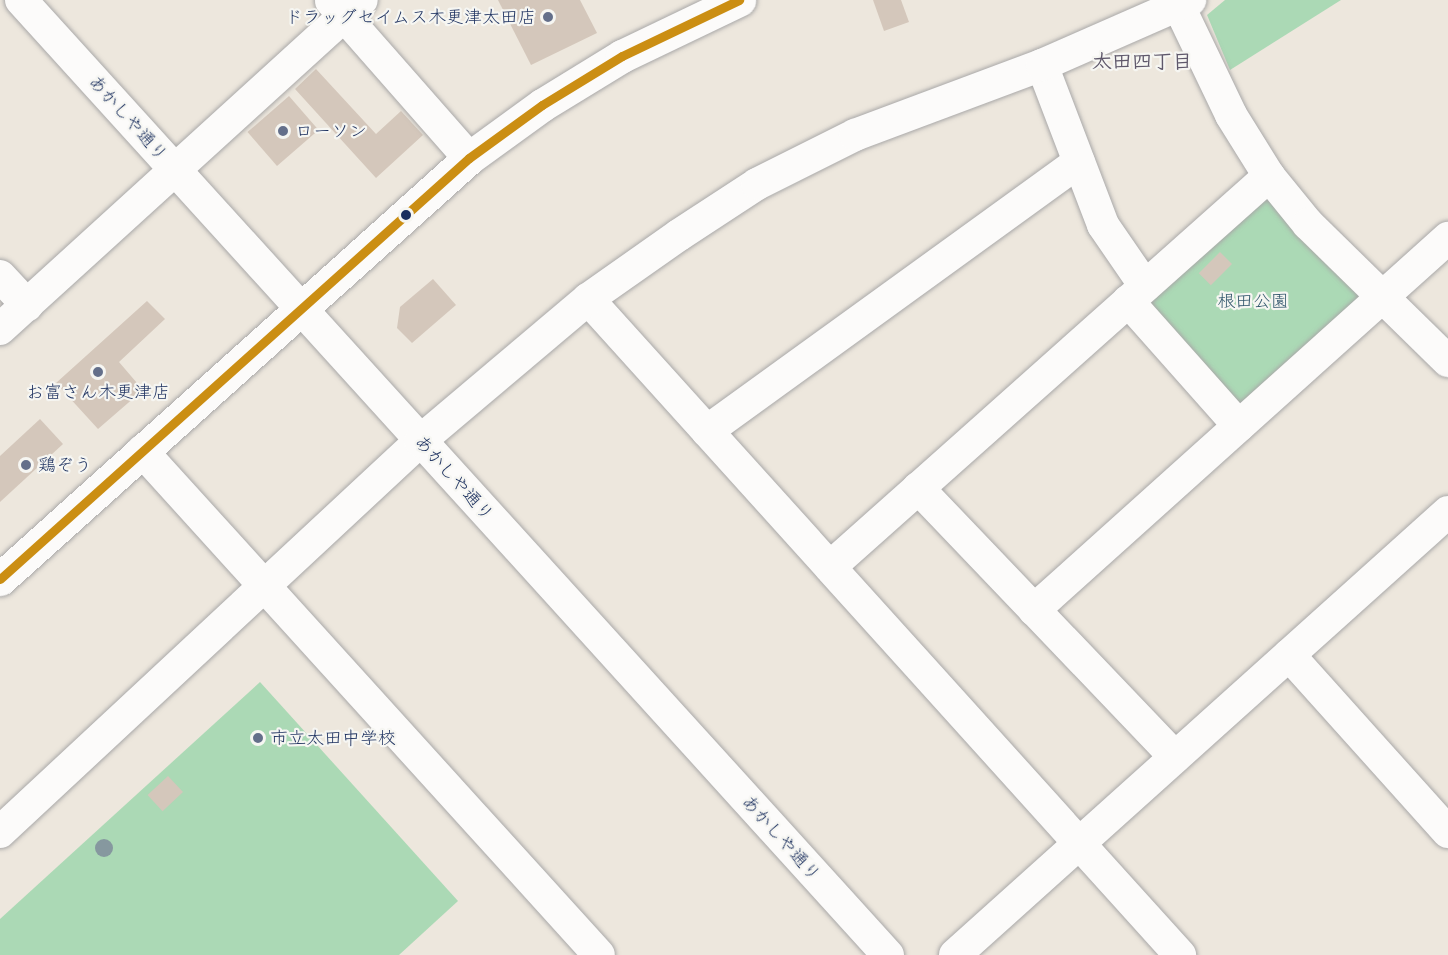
<!DOCTYPE html>
<meta charset="utf-8">
<style>
body{margin:0}
#map{position:relative;width:1448px;height:955px;overflow:hidden;background:#ede7dd;font-family:Delius,"Klee One",sans-serif}
div>[style]{position:absolute}
[style*='--x']{left:calc(var(--x)*1px);top:calc(var(--y)*1px);width:calc(var(--w)*1px);rotate:calc(var(--a)*1deg)}
.green>*{inset:0;background:#abd9b5;transform-origin:0 0}
.building>*{inset:0;background:#d4c7bb;transform-origin:0 0}
.roads{filter:drop-shadow(0 0 2px #a9a8a8) drop-shadow(0 0 2px #a9a8a8)}
.minor>*{height:32px;margin:-16px;padding:0 16px;transform-origin:16px;border-radius:16px;background:#fcfbfa}
.major>*{height:33px;margin:-16.5px;padding:0 16.5px;transform-origin:16.5px;border-radius:16.5px;background:#fcfbfa}
.bus-1>*{height:9px;margin:-4.5px;padding:0 4.5px;transform-origin:4.5px;border-radius:4.5px;background:#cb8e13}
.trees>*{width:18px;height:18px;margin:-9px;border-radius:50%;background:#86989f}
.dots>*{width:16px;height:16px;translate:-50% -50%;box-sizing:border-box;border:3px solid #f6f6f2;border-radius:50%}
span{translate:-50% -50%;white-space:nowrap;text-align:center;line-height:1.15;-webkit-text-stroke:4.5px #f6f6f2;paint-order:stroke}
.poi-label{font-size:18px;color:#1b2f5e}
.right{translate:-100% -50%;text-align:right}
.left{translate:0 -50%;text-align:left}
.street-label{font-size:18px;color:#1b2f5e}
.park-label{font-size:18px;color:#32576c}
.neighbourhood-label{font-size:20px;color:#5f586b;font-weight:700}
</style>
<div id="map">
<div class="green">
<div style="clip-path:polygon(1225px 0,1341px 0,1230px 70px,1207px 15px)"></div>
<div style="left:1267px;top:184px;width:157px;height:177px;rotate:46deg"></div>
<div style="clip-path:polygon(260px 682px,458px 901px,399px 955px,0 955px,0 919px)"></div>
</div>
<div class="building">
<div style="clip-path:polygon(498px 0,580px 0,597px 33px,531px 65px)"></div>
<div style="clip-path:polygon(873px 0,901px 0,909px 22px,884px 31px)"></div>
<div style="clip-path:polygon(316px 69px,376px 134px,401px 111px,423px 135px,376px 178px,295px 89px)"></div>
<div style="left:289px;top:96px;width:45px;height:55px;rotate:49deg"></div>
<div style="left:1220px;top:252px;width:17px;height:30px;rotate:45deg"></div>
<div style="clip-path:polygon(433px 279px,456px 305px,412px 343px,397px 328px,400px 307px)"></div>
<div style="clip-path:polygon(147px 301px,165px 319px,119px 362px,143px 390px,98px 429px,56px 383px)"></div>
<div style="clip-path:polygon(40px 419px,63px 444px,0 502px,0 456px)"></div>
<div style="left:168px;top:776px;width:22px;height:28px;rotate:47deg"></div>
</div>
<div class="roads">
<div class="minor">
<div style="--x:21;--y:0;--w:1290;--a:47.77"></div>
<div style="--x:1176;--y:0;--w:127;--a:64.4"></div>
<div style="--x:1231;--y:115;--w:72;--a:58.1"></div>
<div style="--x:1269;--y:176;--w:62;--a:50.9"></div>
<div style="--x:1308;--y:224;--w:196;--a:44.4"></div>
<div style="--x:331;--y:1;--w:209;--a:48.7"></div>
<div style="--x:1042;--y:65;--w:171;--a:69.1"></div>
<div style="--x:1103;--y:225;--w:74;--a:55.5"></div>
<div style="--x:0;--y:276;--w:40;--a:47"></div>
<div style="--x:588;--y:299;--w:884;--a:47.94"></div>
<div style="--x:1128;--y:301;--w:167;--a:48.4"></div>
<div style="--x:0;--y:329;--w:489;--a:-42.3"></div>
<div style="--x:707;--y:431;--w:459;--a:-35.9"></div>
<div style="--x:142;--y:451;--w:680;--a:47.8"></div>
<div style="--x:918;--y:488;--w:372;--a:46.3"></div>
<div style="--x:830;--y:567;--w:588;--a:-41.69"></div>
<div style="--x:1034;--y:610;--w:557;--a:-41.94"></div>
<div style="--x:1289;--y:655;--w:238;--a:48.1"></div>
<div style="--x:0;--y:832;--w:574;--a:-42.95"></div>
<div style="--x:420;--y:441;--w:220;--a:-40.2"></div>
<div style="--x:588;--y:299;--w:111;--a:-35.1"></div>
<div style="--x:679;--y:235;--w:93;--a:-33.2"></div>
<div style="--x:757;--y:184;--w:110;--a:-26.6"></div>
<div style="--x:855;--y:135;--w:200;--a:-20.5"></div>
<div style="--x:1042;--y:65;--w:162;--a:-23.7"></div>
<div style="--x:955;--y:955;--w:663;--a:-41.94"></div>
</div>
<div class="major">
<div style="--x:0;--y:579;--w:630;--a:-41.91"></div>
<div style="--x:469;--y:158;--w:90;--a:-36"></div>
<div style="--x:542;--y:105;--w:94;--a:-31.5"></div>
<div style="--x:622;--y:56;--w:130;--a:-25.6"></div>
</div>
</div>
<div class="bus-1">
<div style="--x:0;--y:579;--w:630;--a:-41.91"></div>
<div style="--x:469;--y:158;--w:90;--a:-36"></div>
<div style="--x:542;--y:105;--w:94;--a:-31.5"></div>
<div style="--x:622;--y:56;--w:130;--a:-25.6"></div>
</div>
<div class="trees">
<div style="left:104px;top:848px"></div>
</div>
<div class="dots">
<div style="left:548px;top:17px;background:#646f8a"></div>
<div style="left:283px;top:131px;background:#646f8a"></div>
<div style="left:406px;top:215px;background:#1b2f5e"></div>
<div style="left:98px;top:372px;background:#646f8a"></div>
<div style="left:26px;top:465px;background:#646f8a"></div>
<div style="left:258px;top:738px;background:#646f8a"></div>
</div>
<div class="poi-label">
<span class="right" style="left:536px;top:17px">ドラッグセイムス木更津太田店</span>
<span class="left" style="left:295px;top:131px">ローソン</span>
<span style="left:98px;top:392px">お富さん木更津店</span>
<span class="left" style="left:38px;top:465px">鶏ぞう</span>
<span class="left" style="left:270px;top:738px">市立太田中学校</span>
</div>
<div class="street-label">
<span style="left:128px;top:118px;rotate:48deg">あかしや通り</span>
<span style="left:454px;top:478px;rotate:48deg">あかしや通り</span>
<span style="left:781px;top:838px;rotate:48deg">あかしや通り</span>
</div>
<div class="park-label">
<span style="left:1253px;top:301px">根田公園</span>
</div>
<div class="neighbourhood-label">
<span style="left:1142px;top:60px">太田四丁目</span>
</div>
</div>
